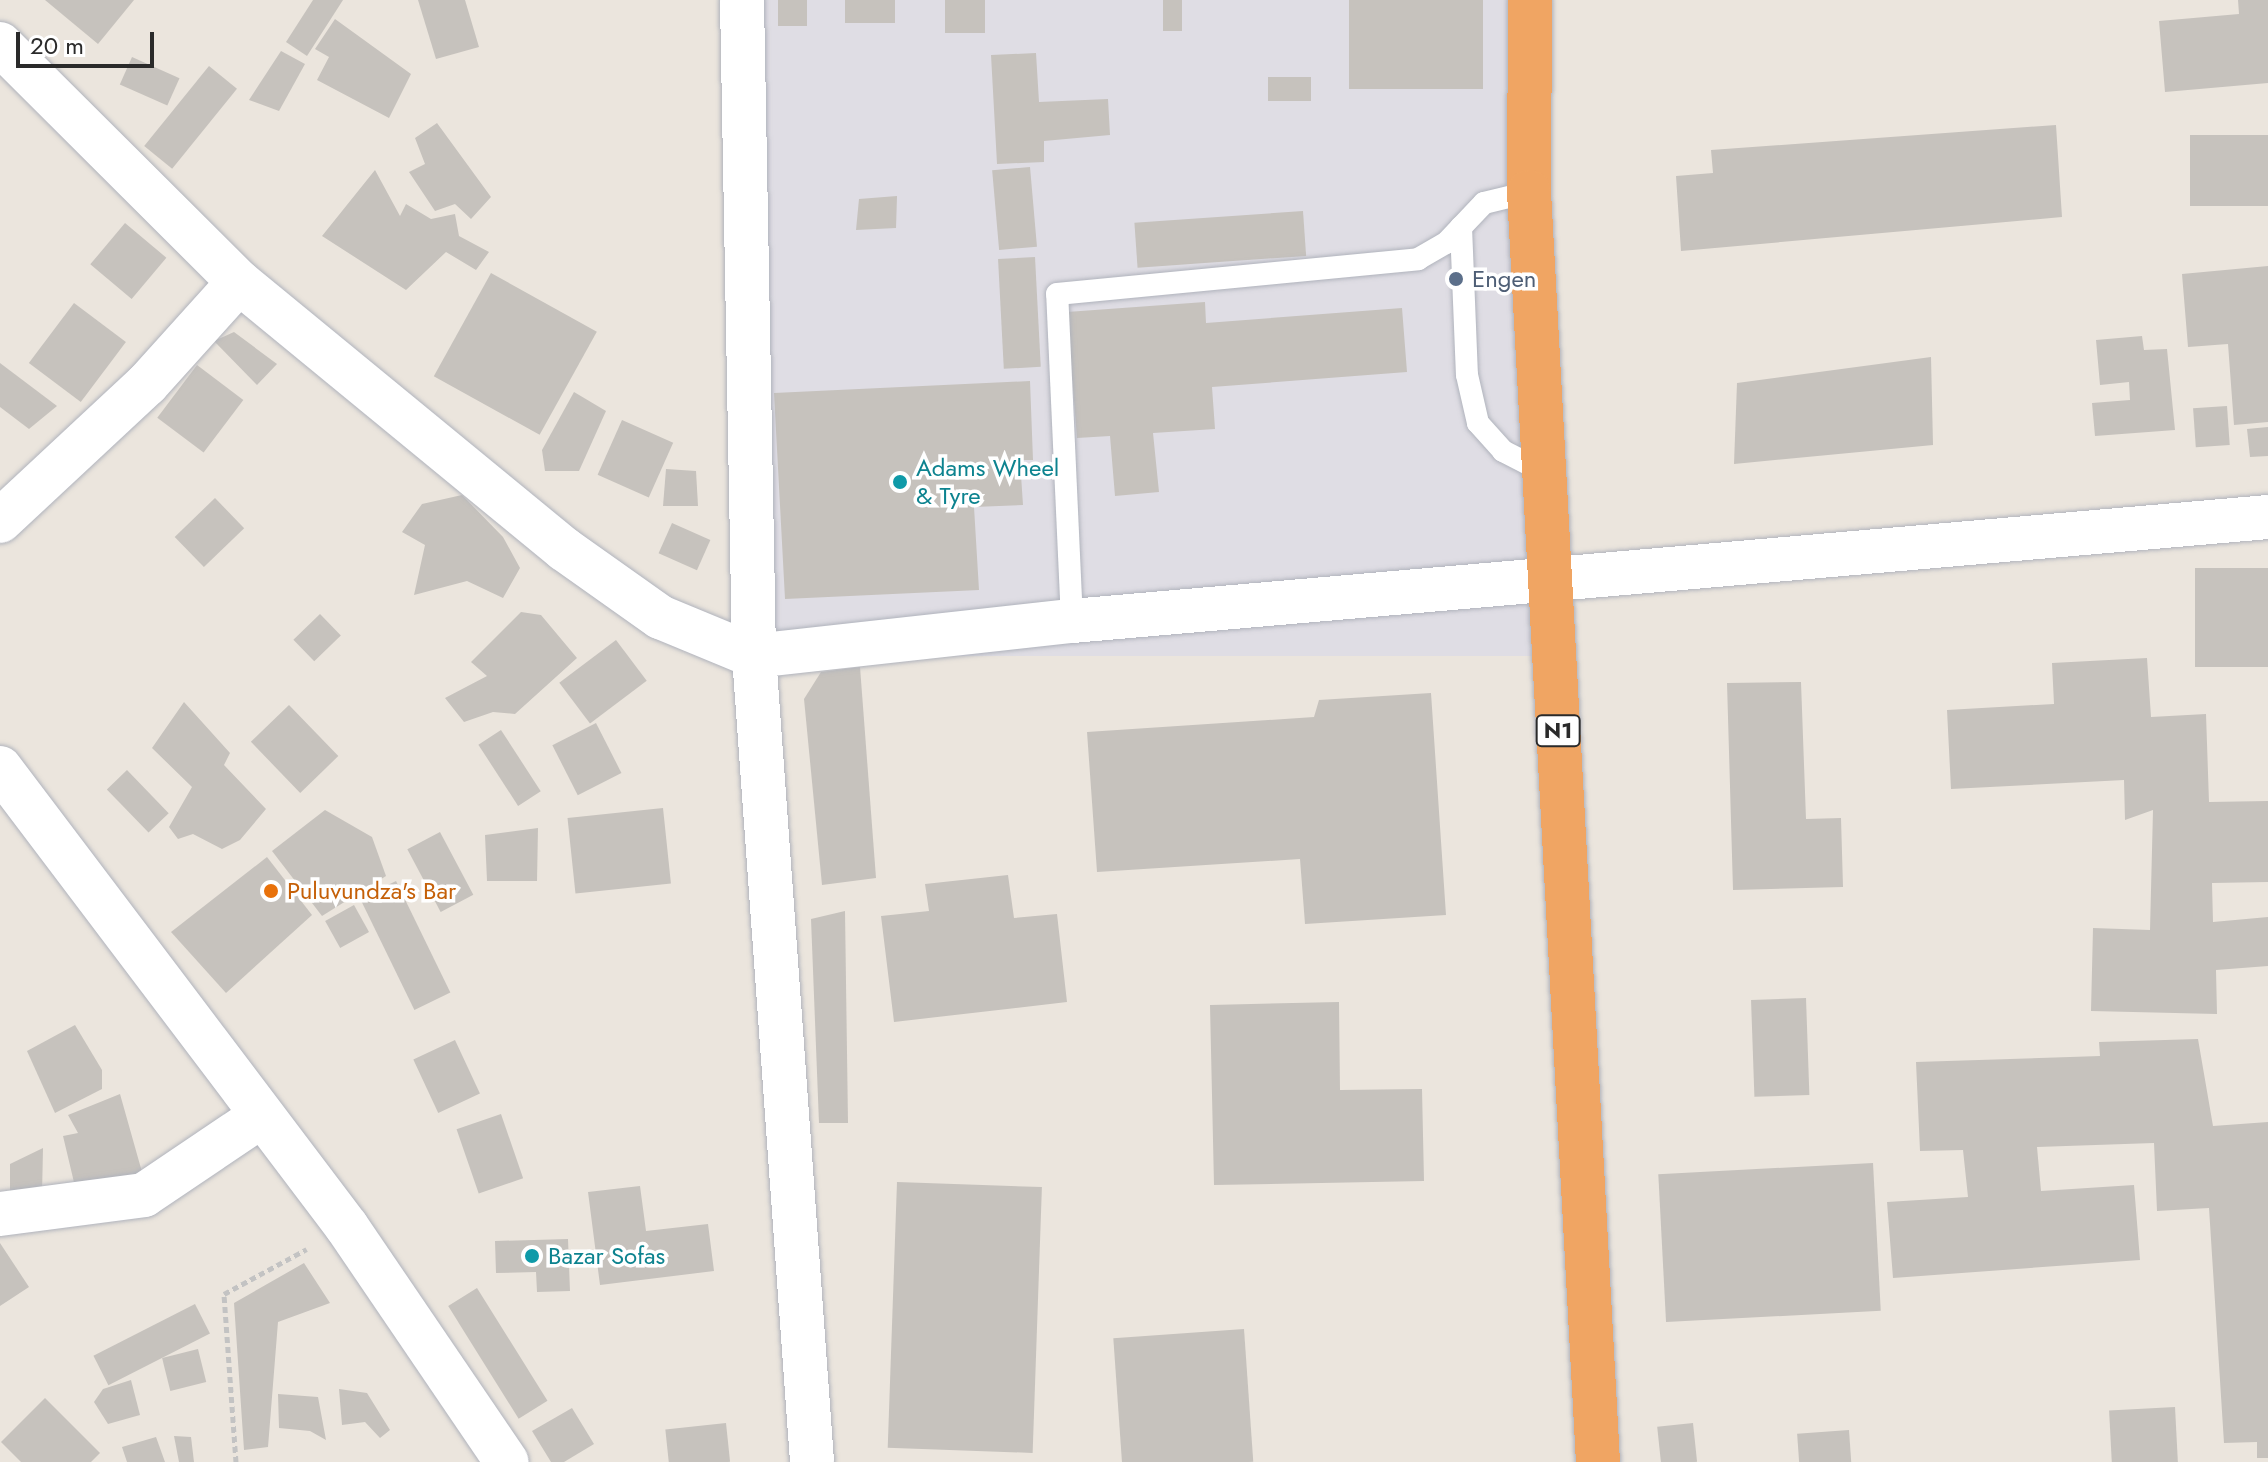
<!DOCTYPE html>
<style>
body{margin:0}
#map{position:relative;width:2268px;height:1462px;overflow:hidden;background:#ebe5dd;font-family:Jost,sans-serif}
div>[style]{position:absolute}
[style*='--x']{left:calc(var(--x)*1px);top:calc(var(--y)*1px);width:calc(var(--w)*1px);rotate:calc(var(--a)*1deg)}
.industrial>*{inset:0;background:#dfdde4;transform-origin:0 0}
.building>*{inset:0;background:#c6c2bd;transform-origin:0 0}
.path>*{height:5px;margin-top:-2.5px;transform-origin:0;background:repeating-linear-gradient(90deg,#c3c3c3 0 6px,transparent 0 10px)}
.roads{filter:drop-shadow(0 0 2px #b0b3bc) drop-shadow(0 0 2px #b0b3bc)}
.lane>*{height:22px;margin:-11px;padding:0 11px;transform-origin:11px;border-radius:11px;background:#fff}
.street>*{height:44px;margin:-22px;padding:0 22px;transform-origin:22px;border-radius:22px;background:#fff}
.secondary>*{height:44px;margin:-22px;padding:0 22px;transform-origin:22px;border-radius:22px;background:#fff}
.highway>*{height:44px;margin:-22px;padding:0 22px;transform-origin:22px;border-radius:22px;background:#f0a563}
.dots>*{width:22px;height:22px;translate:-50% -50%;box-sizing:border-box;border:4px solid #fff;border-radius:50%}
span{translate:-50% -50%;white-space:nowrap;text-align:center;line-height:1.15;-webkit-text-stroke:7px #fff;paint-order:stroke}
.shield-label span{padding:2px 6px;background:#fff;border:2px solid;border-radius:6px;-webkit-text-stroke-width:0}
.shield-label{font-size:22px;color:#2a2a2a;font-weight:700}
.service-label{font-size:24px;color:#4e5e75}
.left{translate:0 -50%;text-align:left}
.culture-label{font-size:24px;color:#0d838f}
.food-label{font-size:24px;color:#c56008}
.scale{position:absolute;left:16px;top:32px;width:138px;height:36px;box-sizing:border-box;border:4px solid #2a2a2a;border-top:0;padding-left:10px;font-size:24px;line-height:28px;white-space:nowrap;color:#2a2a2a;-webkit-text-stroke:6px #fff;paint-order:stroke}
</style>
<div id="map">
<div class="industrial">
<div style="left:753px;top:0;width:781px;height:656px"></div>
</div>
<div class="building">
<div style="clip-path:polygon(45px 0,134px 0,98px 44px)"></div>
<div style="clip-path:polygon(313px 0,343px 0,307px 56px,286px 42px)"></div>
<div style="clip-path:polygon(418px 0,465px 0,479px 47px,436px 59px)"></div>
<div style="left:778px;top:0;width:29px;height:26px"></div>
<div style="left:845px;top:0;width:50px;height:23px"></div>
<div style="left:945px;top:0;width:40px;height:33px"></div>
<div style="left:1163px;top:0;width:19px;height:31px"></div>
<div style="left:1349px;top:0;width:134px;height:89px"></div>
<div style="clip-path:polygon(2238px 0,2268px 0,2268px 83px,2165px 92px,2159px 21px,2239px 14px)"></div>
<div style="clip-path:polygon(335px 19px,411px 74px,389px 118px,317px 80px,329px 57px,315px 49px)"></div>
<div style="clip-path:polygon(281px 51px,305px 64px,279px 111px,249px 100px)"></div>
<div style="clip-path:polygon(1036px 53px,1039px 102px,1108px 99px,1110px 135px,1044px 141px,1044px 162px,997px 164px,991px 55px)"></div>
<div style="left:132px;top:57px;width:52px;height:30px;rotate:24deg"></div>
<div style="left:209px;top:66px;width:36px;height:103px;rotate:39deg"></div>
<div style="left:1268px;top:77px;width:43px;height:24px"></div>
<div style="clip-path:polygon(437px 123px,491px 197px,471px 219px,455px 204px,435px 211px,409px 172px,425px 164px,415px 138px)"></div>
<div style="clip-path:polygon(2056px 125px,2062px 217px,1681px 251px,1676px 176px,1713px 173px,1711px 150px)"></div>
<div style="left:2268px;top:135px;width:71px;height:78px;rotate:90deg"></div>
<div style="left:1030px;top:167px;width:80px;height:38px;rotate:85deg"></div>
<div style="clip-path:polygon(375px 170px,400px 216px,406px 204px,431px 219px,455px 214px,459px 236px,489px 252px,476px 270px,446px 252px,406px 290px,322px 236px)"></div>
<div style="clip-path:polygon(897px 196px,896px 228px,856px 230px,859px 199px)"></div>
<div style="left:1303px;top:211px;width:45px;height:169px;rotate:86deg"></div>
<div style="left:125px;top:223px;width:54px;height:54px;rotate:40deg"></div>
<div style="left:1035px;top:257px;width:110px;height:37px;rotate:87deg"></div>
<div style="clip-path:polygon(2268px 266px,2268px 422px,2234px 425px,2228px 344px,2188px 347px,2182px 274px)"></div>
<div style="left:491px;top:273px;width:121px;height:118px;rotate:29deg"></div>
<div style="clip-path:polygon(1205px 302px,1206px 323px,1402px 308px,1407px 372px,1212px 387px,1215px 429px,1153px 433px,1159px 492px,1115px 496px,1110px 436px,1077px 438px,1067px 312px)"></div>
<div style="left:74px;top:303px;width:65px;height:75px;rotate:37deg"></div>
<div style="clip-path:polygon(234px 332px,277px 364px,257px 385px,214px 341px)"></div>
<div style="clip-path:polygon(2142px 336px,2144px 350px,2167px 349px,2175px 430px,2095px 436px,2092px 403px,2130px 400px,2129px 382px,2100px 385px,2096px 340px)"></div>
<div style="clip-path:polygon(1931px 357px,1933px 445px,1734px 464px,1737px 383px)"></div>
<div style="clip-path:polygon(0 363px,57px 406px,29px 429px,0 407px)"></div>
<div style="left:197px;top:365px;width:58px;height:66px;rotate:37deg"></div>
<div style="clip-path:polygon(1030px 381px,1033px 460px,1020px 460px,1023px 505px,974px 507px,979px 590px,785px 599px,774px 393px)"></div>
<div style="clip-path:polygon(574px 392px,606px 411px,579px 471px,545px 471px,542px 450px)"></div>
<div style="left:2227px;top:406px;width:39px;height:34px;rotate:86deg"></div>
<div style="left:622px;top:420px;width:56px;height:60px;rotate:24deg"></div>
<div style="clip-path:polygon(2268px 427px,2268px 456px,2250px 457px,2247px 429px)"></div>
<div style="clip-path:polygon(666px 469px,696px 471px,698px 506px,663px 506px)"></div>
<div style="clip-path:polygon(462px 495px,503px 537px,520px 568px,503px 598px,467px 581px,414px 595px,425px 545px,402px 532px,422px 504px)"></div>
<div style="left:215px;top:498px;width:42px;height:56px;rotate:46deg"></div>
<div style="left:672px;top:523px;width:42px;height:33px;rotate:24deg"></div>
<div style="left:2268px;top:568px;width:99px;height:73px;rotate:90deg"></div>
<div style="clip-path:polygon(521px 612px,541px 615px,577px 658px,515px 714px,493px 712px,464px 722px,445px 698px,487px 676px,471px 662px)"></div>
<div style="left:320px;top:614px;width:30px;height:37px;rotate:46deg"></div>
<div style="left:616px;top:640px;width:51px;height:71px;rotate:53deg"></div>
<div style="clip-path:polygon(2147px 658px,2151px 717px,2206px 714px,2209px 802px,2268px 801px,2268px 882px,2212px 883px,2213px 922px,2268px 917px,2268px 966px,2216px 970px,2217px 1014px,2091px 1011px,2093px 928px,2150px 930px,2153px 810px,2125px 820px,2124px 780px,1951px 789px,1947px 710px,2054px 704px,2052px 663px)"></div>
<div style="clip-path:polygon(860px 667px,876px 878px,822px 885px,804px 699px,821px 672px)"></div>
<div style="clip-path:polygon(1801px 682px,1806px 819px,1841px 818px,1843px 887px,1733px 890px,1727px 683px)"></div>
<div style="clip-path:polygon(1431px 693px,1446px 915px,1305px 924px,1300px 859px,1097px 872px,1087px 732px,1314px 717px,1319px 700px)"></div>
<div style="clip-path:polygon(184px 702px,230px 753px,224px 765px,266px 809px,240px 840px,222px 849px,193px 834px,178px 839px,169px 827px,192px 787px,152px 748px)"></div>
<div style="left:289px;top:705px;width:71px;height:53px;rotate:46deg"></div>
<div style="left:596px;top:723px;width:56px;height:49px;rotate:63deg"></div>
<div style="left:501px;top:730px;width:73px;height:27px;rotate:57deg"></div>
<div style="left:127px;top:770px;width:60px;height:28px;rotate:46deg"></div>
<div style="left:663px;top:808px;width:76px;height:96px;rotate:84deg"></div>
<div style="clip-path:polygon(325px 810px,372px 837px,386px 876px,322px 916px,272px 851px)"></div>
<div style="clip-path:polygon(538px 828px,537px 881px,487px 881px,485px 835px)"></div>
<div style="left:440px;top:832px;width:71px;height:37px;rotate:62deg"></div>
<div style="clip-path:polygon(267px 857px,312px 915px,226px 993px,171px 932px)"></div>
<div style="clip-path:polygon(1008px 875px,1014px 918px,1057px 914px,1067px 1002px,894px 1022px,881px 916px,929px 911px,925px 884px)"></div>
<div style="left:396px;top:881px;width:124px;height:40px;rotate:64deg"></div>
<div style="left:354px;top:905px;width:31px;height:33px;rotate:61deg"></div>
<div style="clip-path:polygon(845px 911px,848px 1123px,819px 1123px,811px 919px)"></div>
<div style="left:1806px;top:998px;width:97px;height:55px;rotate:88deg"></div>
<div style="clip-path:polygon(1339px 1002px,1340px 1090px,1422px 1089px,1424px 1181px,1214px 1185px,1210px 1005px)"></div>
<div style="clip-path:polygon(75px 1025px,102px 1070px,102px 1089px,55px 1113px,27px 1051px)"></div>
<div style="clip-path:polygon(2198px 1039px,2213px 1126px,2268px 1122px,2268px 1458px,2257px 1458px,2257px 1442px,2224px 1443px,2209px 1208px,2157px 1211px,2154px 1143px,2037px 1147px,2041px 1191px,2134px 1185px,2140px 1260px,1893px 1278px,1887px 1202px,1968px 1197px,1963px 1150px,1920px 1151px,1916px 1062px,2100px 1056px,2099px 1042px)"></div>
<div style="left:455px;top:1040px;width:59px;height:46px;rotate:65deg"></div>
<div style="clip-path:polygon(120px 1094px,142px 1172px,77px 1195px,63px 1136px,78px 1133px,68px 1115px)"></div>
<div style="left:501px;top:1114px;width:68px;height:47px;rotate:71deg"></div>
<div style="clip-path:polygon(43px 1148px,42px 1195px,10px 1191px,10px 1164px)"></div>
<div style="left:1873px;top:1163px;width:148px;height:215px;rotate:87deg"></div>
<div style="left:897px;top:1182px;width:145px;height:266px;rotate:2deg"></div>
<div style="clip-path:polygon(640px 1186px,646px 1231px,708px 1224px,714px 1271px,600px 1285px,588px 1192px)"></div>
<div style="clip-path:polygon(568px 1239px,570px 1291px,537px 1292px,536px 1272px,496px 1273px,495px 1241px)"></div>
<div style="clip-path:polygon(0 1243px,29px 1287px,0 1306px)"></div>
<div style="clip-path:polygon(304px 1263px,330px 1303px,278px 1322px,268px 1447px,244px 1450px,234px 1303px)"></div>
<div style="left:477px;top:1288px;width:133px;height:34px;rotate:58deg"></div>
<div style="left:195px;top:1304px;width:33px;height:114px;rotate:63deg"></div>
<div style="left:1244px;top:1329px;width:133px;height:131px;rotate:86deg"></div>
<div style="left:198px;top:1349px;width:34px;height:37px;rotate:76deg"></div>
<div style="clip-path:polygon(131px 1380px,140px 1415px,108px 1424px,94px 1402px,103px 1389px)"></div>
<div style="clip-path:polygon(339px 1389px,367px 1393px,390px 1430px,380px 1438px,365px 1422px,342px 1425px)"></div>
<div style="clip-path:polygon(278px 1394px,318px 1397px,326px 1440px,310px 1431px,279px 1428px)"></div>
<div style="clip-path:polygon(45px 1398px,100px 1453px,91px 1462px,21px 1462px,1px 1442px)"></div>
<div style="left:2175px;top:1407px;width:55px;height:66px;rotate:87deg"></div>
<div style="clip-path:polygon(572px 1408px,594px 1444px,564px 1462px,551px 1462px,532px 1431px)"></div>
<div style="left:726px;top:1423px;width:39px;height:61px;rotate:84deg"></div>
<div style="left:1693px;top:1423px;width:39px;height:36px;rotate:84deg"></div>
<div style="left:1849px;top:1430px;width:32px;height:52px;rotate:86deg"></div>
<div style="clip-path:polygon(174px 1436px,191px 1437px,194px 1462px,179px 1462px)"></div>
<div style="clip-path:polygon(156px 1437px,165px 1462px,127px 1462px,122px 1447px)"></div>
</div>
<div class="path">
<div style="--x:236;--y:1462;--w:168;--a:-94.1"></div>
<div style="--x:224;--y:1294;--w:94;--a:-28.5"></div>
</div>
<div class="roads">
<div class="lane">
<div style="--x:1461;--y:227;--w:148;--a:87.7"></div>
<div style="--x:1467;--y:375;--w:49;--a:77.1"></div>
<div style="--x:1478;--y:423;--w:38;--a:48"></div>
<div style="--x:1503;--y:451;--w:46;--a:27.1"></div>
<div style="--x:1072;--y:621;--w:327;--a:-92.6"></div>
<div style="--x:1057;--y:294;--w:363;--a:-5.5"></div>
<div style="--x:1418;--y:259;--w:32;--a:-30"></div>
<div style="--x:1446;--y:243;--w:55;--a:-46.5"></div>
<div style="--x:1484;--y:203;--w:46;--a:-13.7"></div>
</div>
<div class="street">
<div style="--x:742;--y:0;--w:656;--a:88.95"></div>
<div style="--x:754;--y:656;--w:320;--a:-6.3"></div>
<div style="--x:1072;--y:621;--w:1201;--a:-4.97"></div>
<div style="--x:0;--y:521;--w:201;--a:-43"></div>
<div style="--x:147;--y:384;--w:137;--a:-48"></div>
<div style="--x:0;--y:768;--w:575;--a:52.91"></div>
<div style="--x:347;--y:1227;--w:284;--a:55.8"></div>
<div style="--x:0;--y:1214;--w:145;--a:-7.5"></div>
<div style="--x:144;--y:1195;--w:141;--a:-34"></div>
</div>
<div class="secondary">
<div style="--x:0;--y:44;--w:337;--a:44.9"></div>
<div style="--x:239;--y:282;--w:421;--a:39.4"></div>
<div style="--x:564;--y:549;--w:118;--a:35.3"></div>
<div style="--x:660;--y:617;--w:102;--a:22.5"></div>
<div style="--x:754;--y:656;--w:808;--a:85.88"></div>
</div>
<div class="highway">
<div style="--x:1530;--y:0;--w:192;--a:90.3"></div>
<div style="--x:1529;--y:192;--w:1272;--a:86.89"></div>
</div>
</div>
<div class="dots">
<div style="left:1456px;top:279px;background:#5c6f8a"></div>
<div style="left:900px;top:482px;background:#0f9aa8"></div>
<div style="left:271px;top:891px;background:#e8710a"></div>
<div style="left:532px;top:1256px;background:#0f9aa8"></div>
</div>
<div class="shield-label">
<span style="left:1558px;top:731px">N1</span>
</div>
<div class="service-label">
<span class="left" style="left:1472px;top:279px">Engen</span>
</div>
<div class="culture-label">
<span class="left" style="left:916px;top:482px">Adams Wheel<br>&amp; Tyre</span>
<span class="left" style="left:548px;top:1256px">Bazar Sofas</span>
</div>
<div class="food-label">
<span class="left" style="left:287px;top:891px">Puluvundza's Bar</span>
</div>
<div class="scale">20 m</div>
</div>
